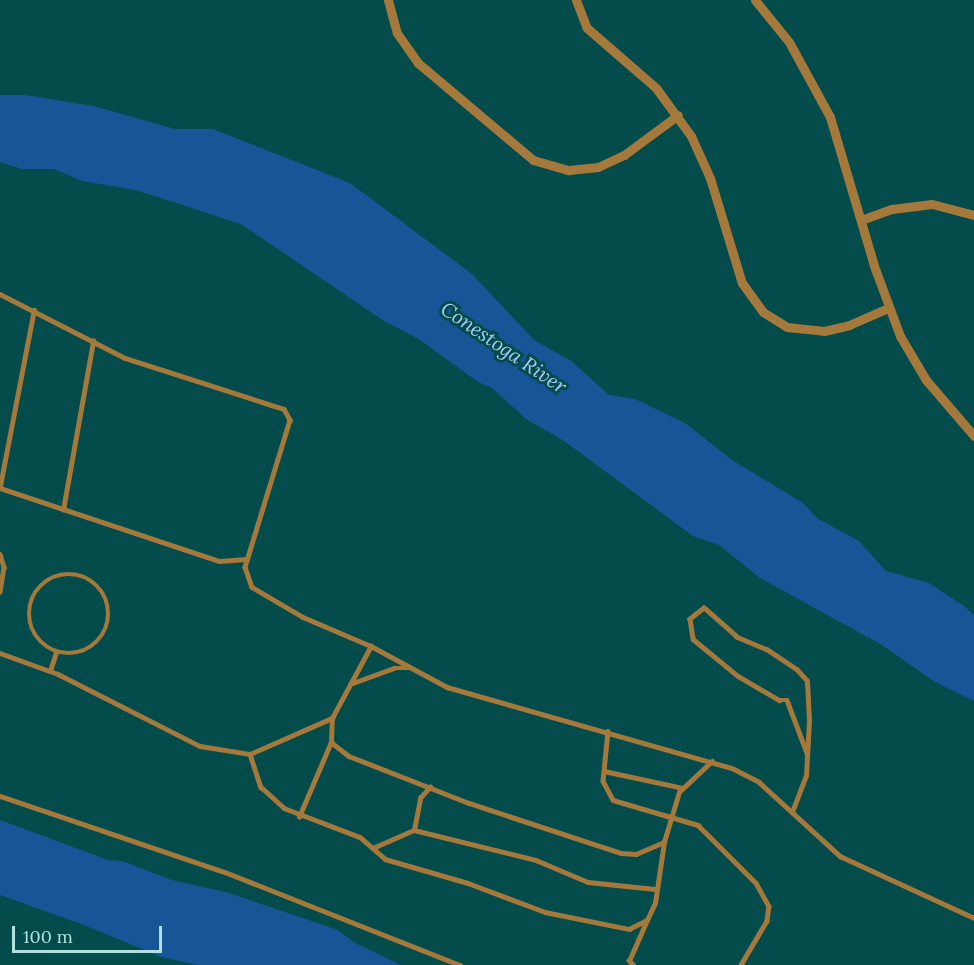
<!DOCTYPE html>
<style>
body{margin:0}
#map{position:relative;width:974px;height:965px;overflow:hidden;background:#034c4b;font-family:Lora,serif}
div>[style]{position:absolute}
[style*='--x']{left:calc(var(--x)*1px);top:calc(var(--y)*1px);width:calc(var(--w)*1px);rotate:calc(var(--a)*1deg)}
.water>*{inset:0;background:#185596}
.lane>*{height:4.5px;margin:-2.25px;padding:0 2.25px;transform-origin:2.25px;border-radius:2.25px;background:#a5793c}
.lane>.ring{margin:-2.25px;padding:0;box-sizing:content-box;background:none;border:4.5px solid #a5793c;border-radius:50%}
.street>*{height:9px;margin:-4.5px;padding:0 4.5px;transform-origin:4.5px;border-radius:4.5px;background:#a5793c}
span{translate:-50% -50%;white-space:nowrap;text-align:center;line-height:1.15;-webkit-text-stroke:6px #034c4b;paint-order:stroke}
.water-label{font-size:20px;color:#a6cbf6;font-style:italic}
.scale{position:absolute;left:12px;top:926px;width:150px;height:27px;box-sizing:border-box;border:3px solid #aee1df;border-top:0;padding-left:8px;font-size:18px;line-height:21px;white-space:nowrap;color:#aee1df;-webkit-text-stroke:4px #034c4b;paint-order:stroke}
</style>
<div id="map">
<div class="water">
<div style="clip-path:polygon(0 95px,25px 95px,94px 106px,175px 129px,213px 129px,350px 183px,472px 274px,534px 340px,571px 361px,609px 395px,635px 399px,685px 423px,732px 460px,803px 503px,818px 519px,859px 541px,886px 571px,929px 583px,964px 606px,974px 615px,974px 701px,935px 682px,882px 645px,760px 578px,719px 545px,693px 536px,564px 441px,526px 419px,492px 388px,478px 382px,420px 340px,381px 319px,241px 224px,136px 190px,82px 181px,54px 169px,22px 169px,0 162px)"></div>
<div style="clip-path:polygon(0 820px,108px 860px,122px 861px,172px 880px,229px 893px,338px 930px,355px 943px,401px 965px,198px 965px,161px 957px,84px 925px,0 895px)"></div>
</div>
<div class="lane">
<div style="--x:0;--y:294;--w:140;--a:27.1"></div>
<div style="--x:125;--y:358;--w:167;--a:17.8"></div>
<div style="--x:284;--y:409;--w:13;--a:61"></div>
<div style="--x:290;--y:420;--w:154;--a:107"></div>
<div style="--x:245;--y:567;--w:21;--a:71"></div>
<div style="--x:252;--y:587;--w:59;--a:30.5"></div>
<div style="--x:303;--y:617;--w:74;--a:23.1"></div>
<div style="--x:371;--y:646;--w:86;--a:28.3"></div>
<div style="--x:447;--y:687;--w:296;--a:15.9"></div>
<div style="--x:732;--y:768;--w:30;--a:27"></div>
<div style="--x:759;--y:782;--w:110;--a:42.4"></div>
<div style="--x:840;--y:856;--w:148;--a:24.8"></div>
<div style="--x:0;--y:486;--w:179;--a:-79.1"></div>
<div style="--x:0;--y:488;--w:231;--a:18.4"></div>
<div style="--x:219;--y:561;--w:28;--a:-4"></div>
<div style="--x:63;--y:510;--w:172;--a:-79.9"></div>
<div style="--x:0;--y:554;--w:14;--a:73"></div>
<div style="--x:4;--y:567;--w:25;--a:99"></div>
<div class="ring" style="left:29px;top:574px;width:75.5px;height:75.5px"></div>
<div style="--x:0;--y:653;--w:62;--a:19.9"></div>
<div style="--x:58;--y:674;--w:159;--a:26.9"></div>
<div style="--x:200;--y:746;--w:51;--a:9.1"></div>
<div style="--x:250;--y:754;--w:90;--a:-23.7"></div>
<div style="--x:50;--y:671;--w:20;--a:-72"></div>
<div style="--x:350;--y:684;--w:47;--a:-20"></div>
<div style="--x:394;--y:668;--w:16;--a:0"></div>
<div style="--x:608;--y:731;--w:50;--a:95.7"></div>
<div style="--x:603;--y:781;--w:21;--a:62"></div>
<div style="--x:613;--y:800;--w:89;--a:16.4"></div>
<div style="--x:698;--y:825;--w:82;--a:45"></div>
<div style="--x:756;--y:883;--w:26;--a:61"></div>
<div style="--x:769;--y:906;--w:15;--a:98"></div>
<div style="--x:767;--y:921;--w:51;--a:120.6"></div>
<div style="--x:331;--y:742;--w:23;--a:38"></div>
<div style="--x:349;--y:756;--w:129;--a:21.4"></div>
<div style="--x:469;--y:803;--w:160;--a:18.2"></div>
<div style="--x:621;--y:853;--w:15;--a:4"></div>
<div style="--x:636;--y:854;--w:30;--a:-23"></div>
<div style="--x:250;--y:754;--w:35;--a:72"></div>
<div style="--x:261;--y:787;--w:31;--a:42"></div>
<div style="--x:284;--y:808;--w:81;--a:20.9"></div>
<div style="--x:360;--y:837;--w:33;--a:41"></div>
<div style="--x:385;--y:859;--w:86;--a:16.1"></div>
<div style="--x:468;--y:883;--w:82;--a:20.6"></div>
<div style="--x:545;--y:912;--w:86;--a:11.4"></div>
<div style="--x:629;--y:929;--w:20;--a:-27"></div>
<div style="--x:647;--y:920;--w:19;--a:-65"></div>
<div style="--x:655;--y:903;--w:62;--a:-81.6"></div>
<div style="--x:664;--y:842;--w:52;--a:-73.3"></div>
<div style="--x:679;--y:792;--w:45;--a:-43.2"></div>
<div style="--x:604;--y:771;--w:81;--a:12.1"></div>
<div style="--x:0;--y:796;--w:237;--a:18.7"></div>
<div style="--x:225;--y:872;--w:253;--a:21.6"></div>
<div style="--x:792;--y:812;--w:39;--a:-69"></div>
<div style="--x:806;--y:776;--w:55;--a:-86.9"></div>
<div style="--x:809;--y:721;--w:40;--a:-92.9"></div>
<div style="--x:807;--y:681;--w:15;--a:-132"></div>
<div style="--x:797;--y:670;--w:36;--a:-146"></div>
<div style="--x:767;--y:650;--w:33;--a:-157"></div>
<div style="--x:737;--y:637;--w:44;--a:-138.7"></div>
<div style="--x:704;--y:608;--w:18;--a:142"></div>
<div style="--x:690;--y:619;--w:20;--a:81"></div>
<div style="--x:693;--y:639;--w:58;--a:39.4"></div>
<div style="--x:738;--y:676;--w:48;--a:30.3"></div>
<div style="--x:779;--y:700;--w:8;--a:0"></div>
<div style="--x:787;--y:700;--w:57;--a:69.3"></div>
<div style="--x:299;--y:817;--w:82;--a:-66.9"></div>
<div style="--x:331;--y:742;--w:24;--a:-88"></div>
<div style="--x:332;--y:718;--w:82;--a:-61.6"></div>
<div style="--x:414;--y:830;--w:33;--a:-79"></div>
<div style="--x:420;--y:798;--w:15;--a:-48"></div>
<div style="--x:375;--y:847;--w:43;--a:-23.6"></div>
<div style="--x:414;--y:830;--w:126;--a:13.8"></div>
<div style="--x:536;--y:860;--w:56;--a:22.9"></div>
<div style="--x:588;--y:882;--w:67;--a:6"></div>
<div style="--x:633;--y:965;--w:6;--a:-135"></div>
<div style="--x:629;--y:961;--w:45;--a:-66.3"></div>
</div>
<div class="street">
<div style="--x:388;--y:0;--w:34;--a:75"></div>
<div style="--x:397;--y:33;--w:37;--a:55"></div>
<div style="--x:418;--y:63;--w:150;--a:40.1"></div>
<div style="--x:533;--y:160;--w:37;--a:16"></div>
<div style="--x:569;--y:170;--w:29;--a:-6"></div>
<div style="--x:598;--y:167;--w:29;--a:-25"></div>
<div style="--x:624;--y:155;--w:67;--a:-36.5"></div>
<div style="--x:576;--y:0;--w:30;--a:69"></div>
<div style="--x:587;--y:28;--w:91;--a:41"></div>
<div style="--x:656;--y:88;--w:59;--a:53.9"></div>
<div style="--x:691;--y:136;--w:46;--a:65.7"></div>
<div style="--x:710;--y:178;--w:110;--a:73.1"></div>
<div style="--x:742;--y:283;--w:36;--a:54"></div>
<div style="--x:763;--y:312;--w:28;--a:32"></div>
<div style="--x:787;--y:327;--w:37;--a:6"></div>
<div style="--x:824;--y:331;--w:26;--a:-13"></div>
<div style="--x:849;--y:325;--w:43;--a:-23.6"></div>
<div style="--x:755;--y:0;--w:54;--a:51"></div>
<div style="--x:789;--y:42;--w:85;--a:61.3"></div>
<div style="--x:830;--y:117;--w:155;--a:73.5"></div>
<div style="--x:874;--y:266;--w:75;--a:69.6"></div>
<div style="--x:900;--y:336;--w:51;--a:59.4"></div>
<div style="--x:926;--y:380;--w:74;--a:49.4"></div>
<div style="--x:861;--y:220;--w:33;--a:-20"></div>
<div style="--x:892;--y:209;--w:40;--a:-7.1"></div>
<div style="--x:932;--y:204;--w:43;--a:14.7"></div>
</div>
<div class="water-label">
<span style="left:504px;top:347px;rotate:34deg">Conestoga River</span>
</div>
<div class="scale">100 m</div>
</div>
